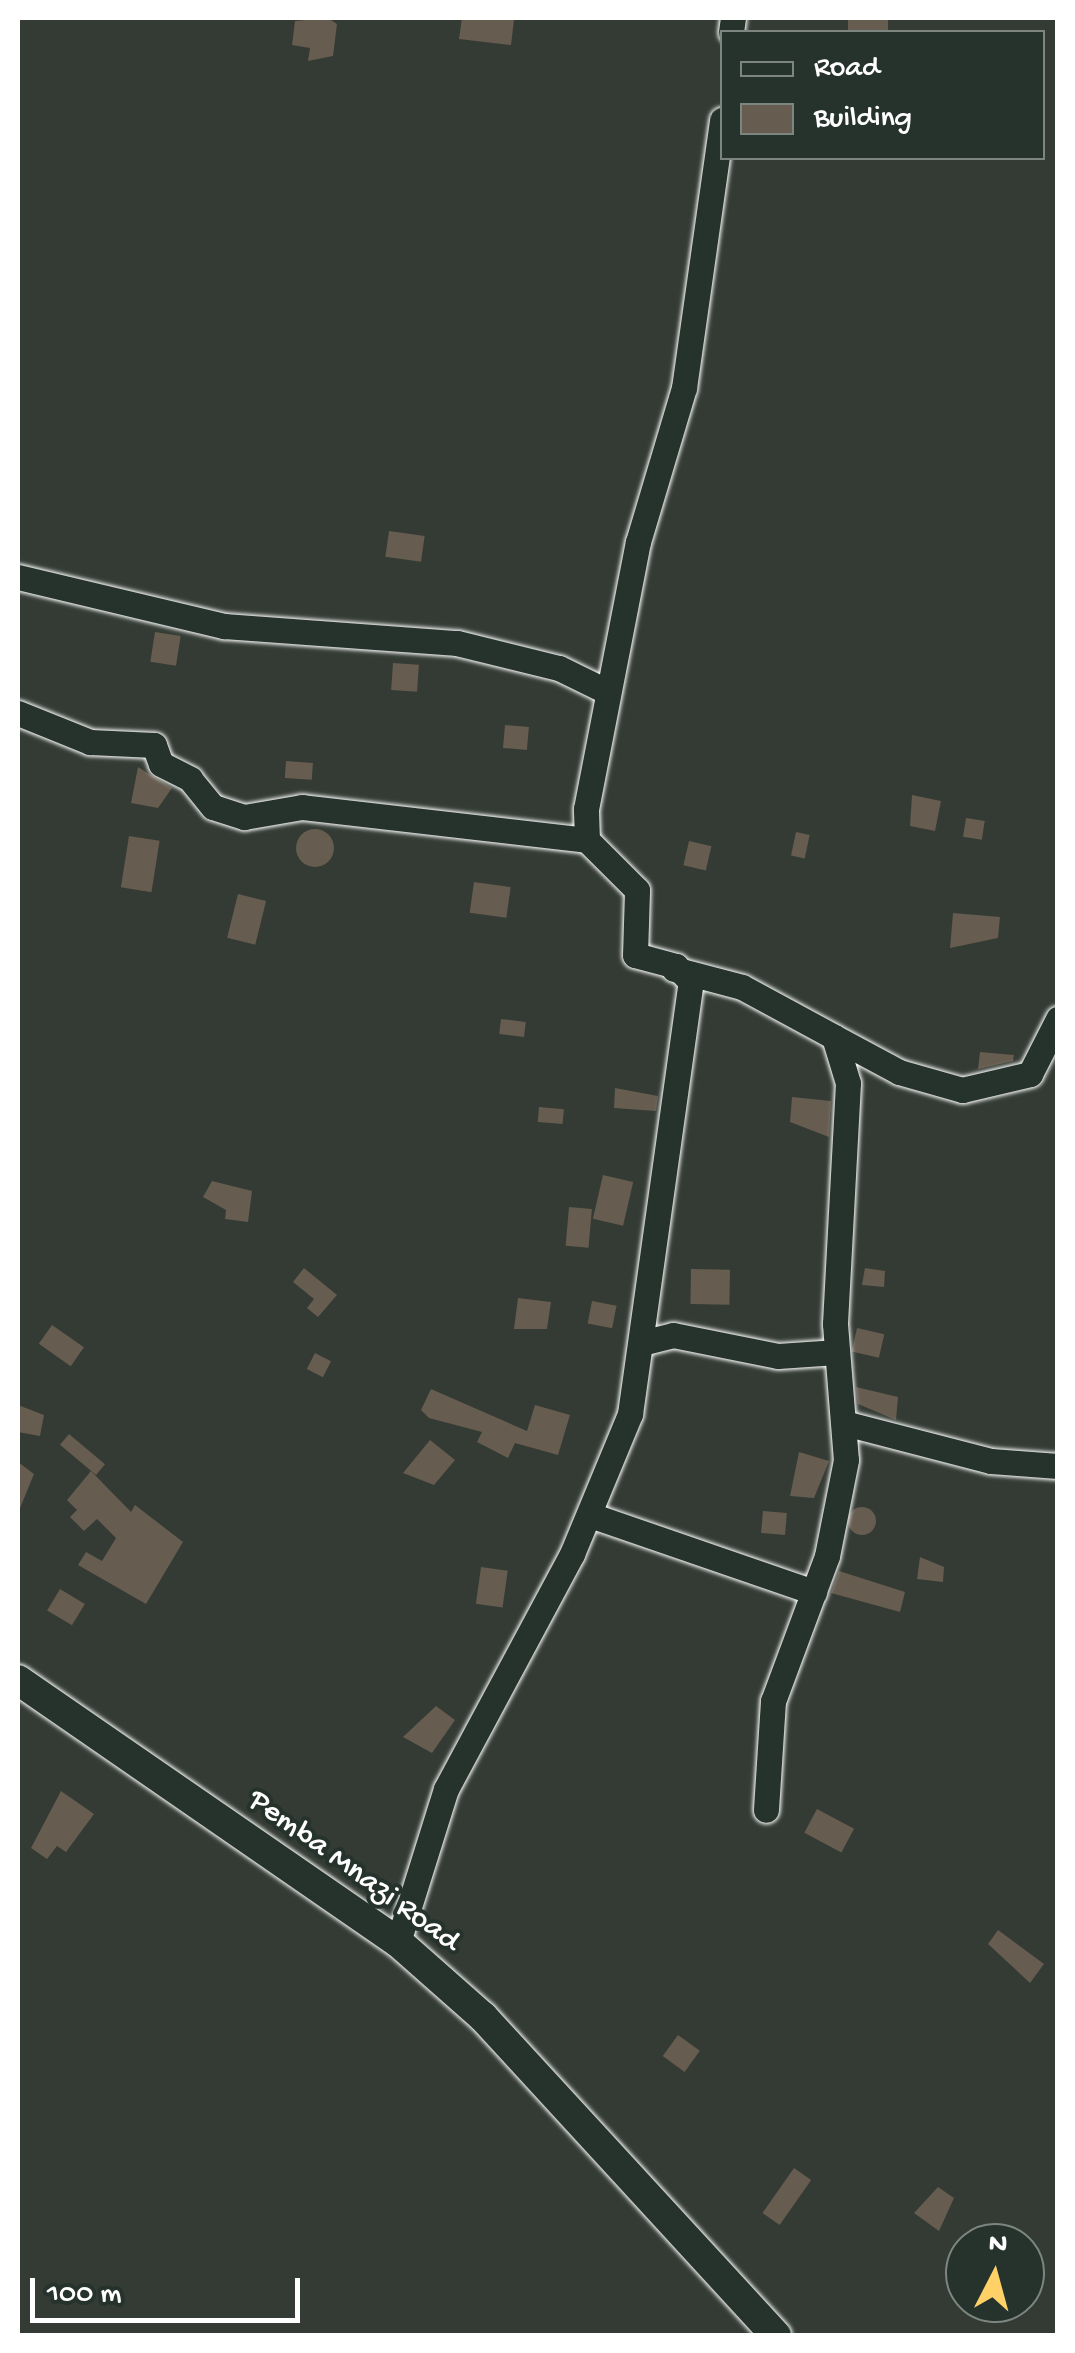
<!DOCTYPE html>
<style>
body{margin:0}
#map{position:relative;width:1075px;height:2353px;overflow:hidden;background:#333b34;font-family:"Gochi Hand",sans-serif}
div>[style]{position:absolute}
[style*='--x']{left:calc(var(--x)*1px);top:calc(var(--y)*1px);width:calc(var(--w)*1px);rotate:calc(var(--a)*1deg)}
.building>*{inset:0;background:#665c4f;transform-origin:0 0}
.round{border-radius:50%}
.roads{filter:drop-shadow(0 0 2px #fff) drop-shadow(0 0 2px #fff)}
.minor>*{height:25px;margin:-12.5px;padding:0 12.5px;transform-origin:12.5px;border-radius:12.5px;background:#26332d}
.major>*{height:30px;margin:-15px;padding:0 15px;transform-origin:15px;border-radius:15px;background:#26332d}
span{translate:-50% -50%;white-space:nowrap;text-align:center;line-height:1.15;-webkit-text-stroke:8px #26332d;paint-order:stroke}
.street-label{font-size:32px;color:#fff}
.frame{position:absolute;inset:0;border:20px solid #fff;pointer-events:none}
.legend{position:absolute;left:720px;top:30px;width:325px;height:130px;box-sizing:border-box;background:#26332d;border:2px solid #7d8581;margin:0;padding:12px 18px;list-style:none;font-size:30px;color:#fff}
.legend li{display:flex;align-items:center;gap:20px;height:50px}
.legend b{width:50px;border:2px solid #7d8581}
.north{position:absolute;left:945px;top:2223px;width:100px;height:100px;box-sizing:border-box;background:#26332d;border:2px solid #7d8581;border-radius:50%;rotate:6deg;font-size:28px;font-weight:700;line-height:40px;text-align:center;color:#fff}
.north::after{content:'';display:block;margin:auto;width:35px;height:45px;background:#ffd166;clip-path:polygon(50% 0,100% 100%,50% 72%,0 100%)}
.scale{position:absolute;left:30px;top:2278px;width:270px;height:45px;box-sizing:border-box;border:5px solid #fff;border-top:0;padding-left:12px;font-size:30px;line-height:35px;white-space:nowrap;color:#fff;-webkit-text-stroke:8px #26332d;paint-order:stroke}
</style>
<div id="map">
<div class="building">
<div style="clip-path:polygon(328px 18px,337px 24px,333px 56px,308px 61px,310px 48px,292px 45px,295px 21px)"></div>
<div style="clip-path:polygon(462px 18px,514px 20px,511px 45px,459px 39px)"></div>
<div style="left:848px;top:18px;width:40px;height:14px"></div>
<div style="left:389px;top:531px;width:36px;height:26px;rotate:8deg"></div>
<div style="left:155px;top:632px;width:26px;height:30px;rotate:9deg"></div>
<div style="left:393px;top:663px;width:26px;height:27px;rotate:4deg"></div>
<div style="left:505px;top:725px;width:24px;height:23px;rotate:5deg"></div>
<div style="left:286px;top:761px;width:27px;height:17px;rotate:4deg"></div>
<div style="clip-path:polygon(138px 767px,172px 788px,158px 808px,131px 803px)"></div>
<div style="clip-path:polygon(912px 795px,941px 801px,935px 831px,910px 826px)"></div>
<div style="left:966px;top:818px;width:19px;height:19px;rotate:9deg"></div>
<div class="round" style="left:296px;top:829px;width:38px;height:38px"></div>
<div style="left:796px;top:832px;width:14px;height:24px;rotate:12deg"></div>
<div style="left:129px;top:836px;width:31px;height:52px;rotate:9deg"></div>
<div style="left:689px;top:841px;width:23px;height:25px;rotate:13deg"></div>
<div style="left:474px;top:882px;width:37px;height:31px;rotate:8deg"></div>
<div style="left:238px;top:894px;width:29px;height:45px;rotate:14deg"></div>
<div style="clip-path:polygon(953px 913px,1000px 917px,998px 938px,950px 948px)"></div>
<div style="left:501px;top:1019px;width:25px;height:15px;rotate:7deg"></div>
<div style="clip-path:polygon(980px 1052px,1014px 1055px,1013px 1061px,978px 1069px)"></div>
<div style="clip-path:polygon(615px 1088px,658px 1096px,656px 1111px,614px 1108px)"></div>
<div style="clip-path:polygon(792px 1097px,831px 1101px,829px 1137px,790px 1122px)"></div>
<div style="left:539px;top:1107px;width:25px;height:15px;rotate:5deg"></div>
<div style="left:603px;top:1175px;width:31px;height:45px;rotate:13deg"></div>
<div style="clip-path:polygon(212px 1181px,252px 1191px,248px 1222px,225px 1219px,226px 1210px,203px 1197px)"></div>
<div style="left:569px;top:1207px;width:23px;height:39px;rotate:5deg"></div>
<div style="clip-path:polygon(304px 1268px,337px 1295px,318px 1317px,307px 1308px,314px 1299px,293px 1282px)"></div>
<div style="clip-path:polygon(865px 1268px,885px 1271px,884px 1287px,862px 1285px)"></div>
<div style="left:691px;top:1269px;width:39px;height:35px;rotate:1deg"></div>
<div style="clip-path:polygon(518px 1298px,551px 1302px,547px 1329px,514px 1329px)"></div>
<div style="left:592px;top:1301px;width:25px;height:23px;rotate:11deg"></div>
<div style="left:52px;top:1325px;width:39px;height:23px;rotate:35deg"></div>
<div style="left:857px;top:1328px;width:28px;height:24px;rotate:13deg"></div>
<div style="left:315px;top:1353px;width:18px;height:18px;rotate:27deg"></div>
<div style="clip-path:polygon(856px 1387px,898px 1397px,896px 1420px,858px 1404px)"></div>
<div style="clip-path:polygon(431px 1389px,527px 1431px,535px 1405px,570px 1415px,558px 1455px,515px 1443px,508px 1458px,477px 1442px,482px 1432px,429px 1418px,421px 1410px)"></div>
<div style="clip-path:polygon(18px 1405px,44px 1415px,40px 1436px,18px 1432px)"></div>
<div style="left:69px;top:1434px;width:47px;height:14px;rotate:40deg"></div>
<div style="clip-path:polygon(430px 1440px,455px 1460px,434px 1485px,403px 1473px)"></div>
<div style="clip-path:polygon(799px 1452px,829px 1461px,814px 1498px,790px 1496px)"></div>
<div style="clip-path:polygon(18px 1462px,34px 1474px,18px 1513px)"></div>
<div style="clip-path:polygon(91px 1471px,131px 1512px,135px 1505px,183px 1542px,146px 1604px,78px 1565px,86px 1552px,102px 1561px,116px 1538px,97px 1519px,84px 1531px,70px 1517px,77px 1510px,67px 1500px)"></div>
<div class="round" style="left:848px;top:1507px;width:28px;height:28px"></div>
<div style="left:763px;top:1511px;width:24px;height:22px;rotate:5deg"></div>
<div style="clip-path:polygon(920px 1557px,944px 1567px,943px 1582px,917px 1579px)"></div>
<div style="left:481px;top:1567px;width:27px;height:37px;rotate:8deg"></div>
<div style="clip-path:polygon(839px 1571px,905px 1592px,900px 1612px,831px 1593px)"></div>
<div style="left:60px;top:1589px;width:29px;height:25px;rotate:31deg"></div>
<div style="clip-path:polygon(436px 1706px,455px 1720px,432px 1753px,403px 1737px)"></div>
<div style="clip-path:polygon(61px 1791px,94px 1814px,66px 1852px,57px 1846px,47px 1859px,31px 1848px)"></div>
<div style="left:817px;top:1809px;width:42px;height:27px;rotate:28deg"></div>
<div style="clip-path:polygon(998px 1930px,1044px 1964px,1030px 1983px,988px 1944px)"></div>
<div style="left:678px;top:2035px;width:27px;height:26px;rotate:36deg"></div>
<div style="left:794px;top:2168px;width:21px;height:55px;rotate:35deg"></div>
<div style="clip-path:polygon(938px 2187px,954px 2198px,939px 2231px,914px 2213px)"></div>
</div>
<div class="roads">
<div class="minor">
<div style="--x:731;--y:32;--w:14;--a:-82"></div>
<div style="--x:18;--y:577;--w:212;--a:13.4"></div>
<div style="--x:224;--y:626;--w:234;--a:4.2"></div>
<div style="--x:457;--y:643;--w:105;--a:13.8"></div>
<div style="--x:559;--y:668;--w:50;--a:26.1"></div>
<div style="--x:18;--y:713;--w:78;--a:21.9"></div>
<div style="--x:90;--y:742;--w:64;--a:2.7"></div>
<div style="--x:154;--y:745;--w:20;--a:70"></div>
<div style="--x:161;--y:764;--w:33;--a:27"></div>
<div style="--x:190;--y:779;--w:36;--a:51"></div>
<div style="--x:213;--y:807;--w:33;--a:18"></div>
<div style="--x:244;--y:817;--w:59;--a:-9.8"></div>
<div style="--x:302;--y:807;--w:287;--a:6.6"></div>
<div style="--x:674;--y:969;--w:70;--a:14.8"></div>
<div style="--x:742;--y:987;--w:105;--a:28.5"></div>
<div style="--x:834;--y:1037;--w:48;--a:73.1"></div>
<div style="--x:848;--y:1083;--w:241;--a:93.1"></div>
<div style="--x:835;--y:1324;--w:136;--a:85.4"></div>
<div style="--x:846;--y:1460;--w:98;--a:101.2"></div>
<div style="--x:827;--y:1556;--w:155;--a:110.4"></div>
<div style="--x:773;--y:1701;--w:109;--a:93.7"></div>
<div style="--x:834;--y:1037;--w:74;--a:28.3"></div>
<div style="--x:899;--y:1072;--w:66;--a:15.9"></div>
<div style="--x:962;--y:1090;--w:70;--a:-13.2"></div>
<div style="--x:1030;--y:1074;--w:62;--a:-63"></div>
<div style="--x:641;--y:1343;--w:33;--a:-14"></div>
<div style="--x:673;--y:1335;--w:107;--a:11.3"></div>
<div style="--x:778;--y:1356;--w:59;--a:-3.9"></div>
<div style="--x:848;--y:1424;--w:148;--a:14.5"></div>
<div style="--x:991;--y:1461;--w:67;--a:4.3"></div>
<div style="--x:590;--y:1515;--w:237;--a:19"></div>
<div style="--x:398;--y:1942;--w:160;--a:-72.6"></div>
<div style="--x:446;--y:1789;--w:267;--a:-61.8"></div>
<div style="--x:572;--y:1554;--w:152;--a:-67.5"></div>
<div style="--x:630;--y:1414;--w:436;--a:-82"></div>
<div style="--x:691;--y:982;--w:22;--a:-133"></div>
<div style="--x:676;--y:966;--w:42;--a:-165"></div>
<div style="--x:635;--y:955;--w:65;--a:-88.2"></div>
<div style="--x:637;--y:890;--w:71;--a:-135"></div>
<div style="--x:587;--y:840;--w:31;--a:-92"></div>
<div style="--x:586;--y:809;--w:272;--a:-79"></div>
<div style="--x:638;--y:542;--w:161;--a:-73.4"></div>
<div style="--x:684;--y:388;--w:271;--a:-81.9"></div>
</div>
<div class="major">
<div style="--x:18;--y:1680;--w:462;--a:34.6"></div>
<div style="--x:398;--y:1942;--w:113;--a:41.4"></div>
<div style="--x:483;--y:2017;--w:433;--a:47.4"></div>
</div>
</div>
<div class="street-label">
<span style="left:353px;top:1872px;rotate:36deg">Pemba Mnazi Road</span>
</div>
<div class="frame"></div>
<ul class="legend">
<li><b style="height:12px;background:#26332d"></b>Road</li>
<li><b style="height:28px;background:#665c4f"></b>Building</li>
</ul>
<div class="north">N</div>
<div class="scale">100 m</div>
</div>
